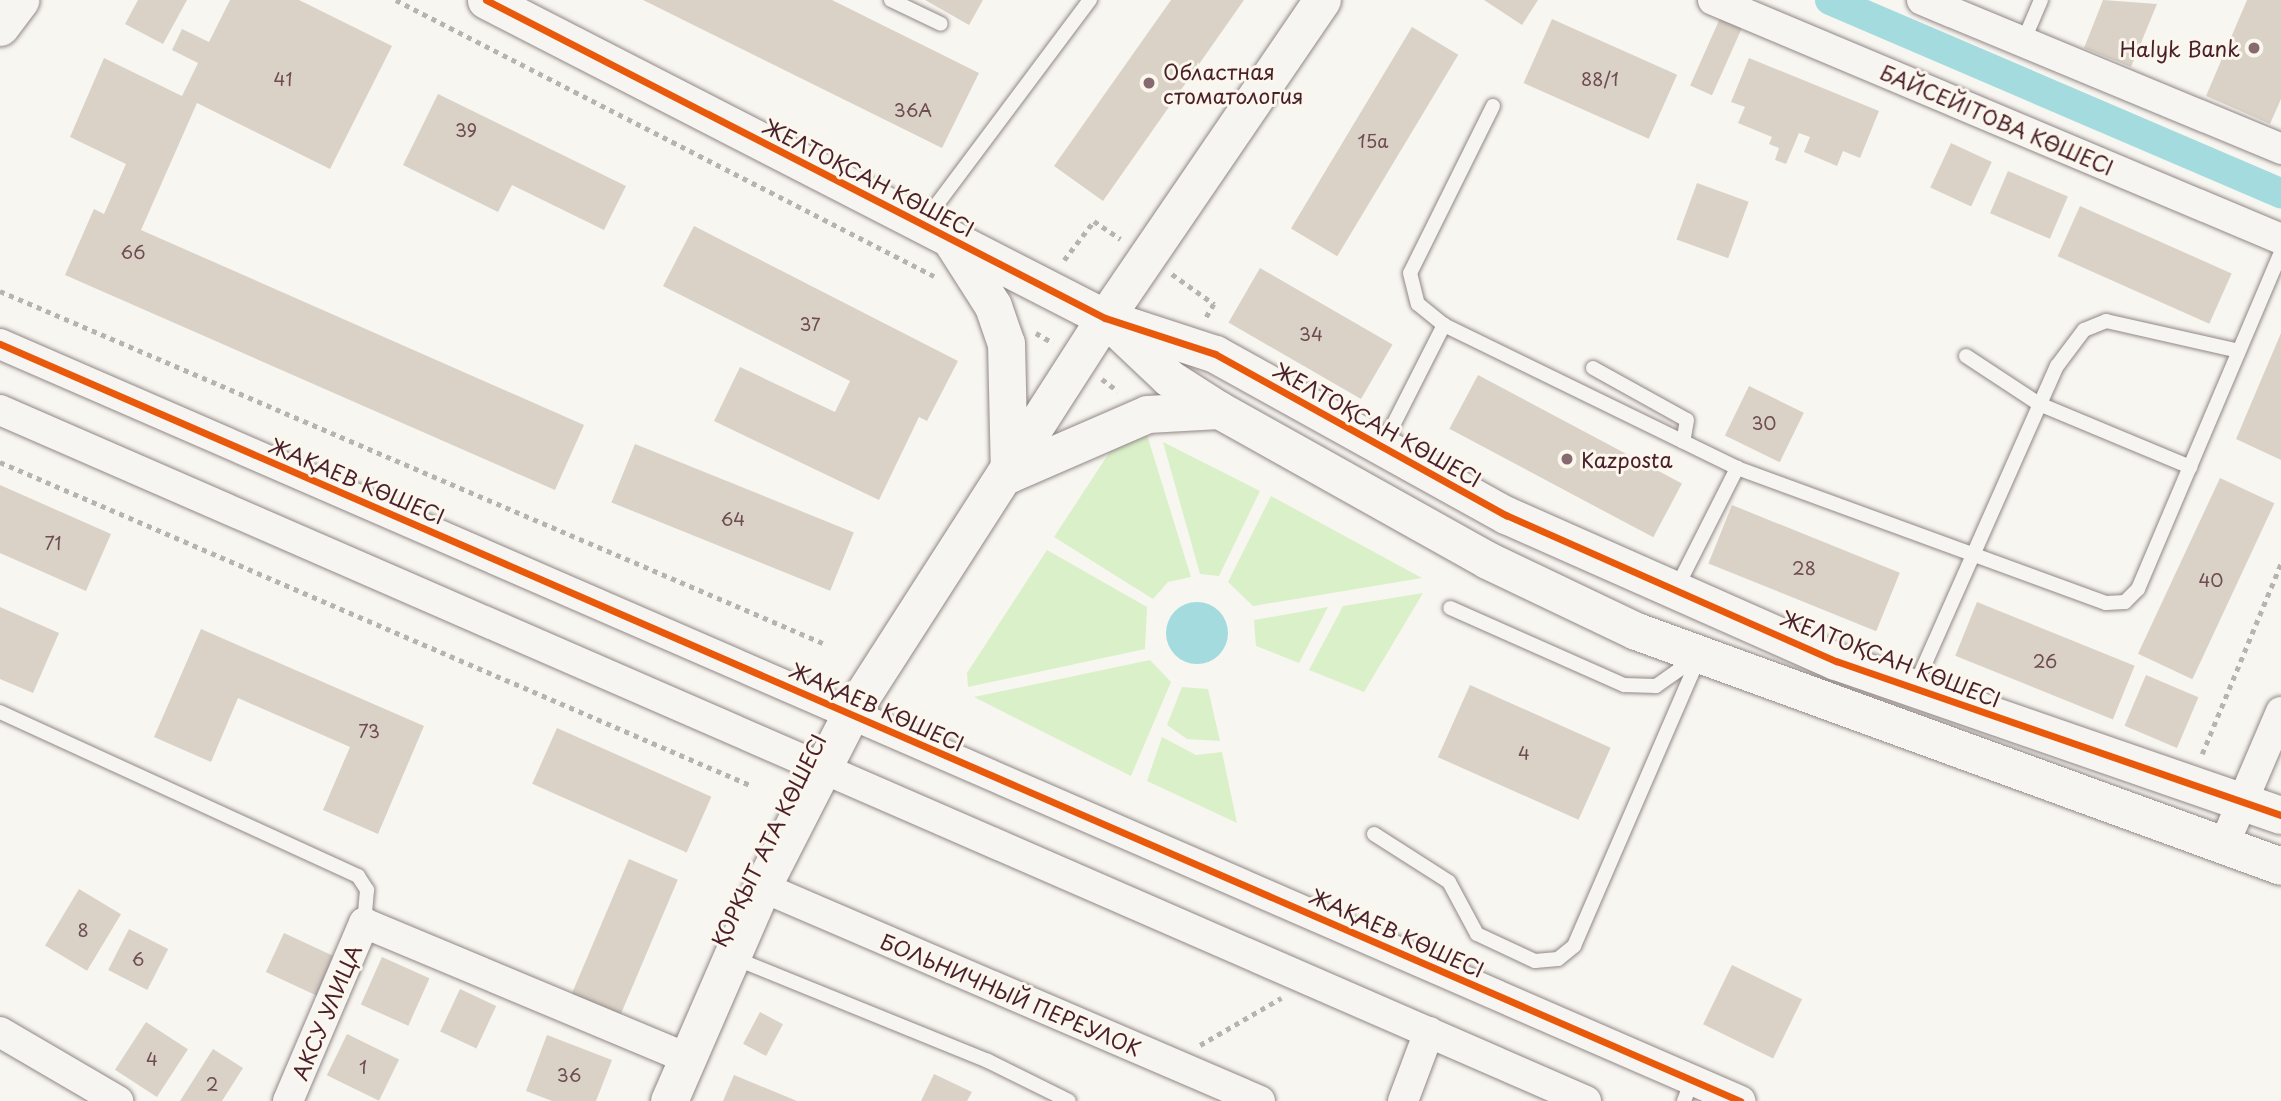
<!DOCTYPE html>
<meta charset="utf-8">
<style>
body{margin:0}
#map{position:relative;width:2281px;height:1101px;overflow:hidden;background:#f8f6f0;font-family:"Playpen Sans",sans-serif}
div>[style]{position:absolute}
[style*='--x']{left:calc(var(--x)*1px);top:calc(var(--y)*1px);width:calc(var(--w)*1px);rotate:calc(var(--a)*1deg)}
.green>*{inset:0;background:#daf0c9}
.water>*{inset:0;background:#a3dbdf}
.round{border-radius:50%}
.canal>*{height:30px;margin:-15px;padding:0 15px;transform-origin:15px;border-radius:15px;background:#a3dbdf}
.building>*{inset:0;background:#dad2c7;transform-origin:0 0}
.path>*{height:4.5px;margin-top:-2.25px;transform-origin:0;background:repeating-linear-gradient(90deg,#b8b3b1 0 5px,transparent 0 10px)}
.roads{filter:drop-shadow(0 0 2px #918787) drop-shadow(0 0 2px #918787)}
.service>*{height:14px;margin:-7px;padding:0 7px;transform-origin:7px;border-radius:7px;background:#f6f5f1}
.minor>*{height:30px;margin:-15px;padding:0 15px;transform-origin:15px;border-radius:15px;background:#f6f5f1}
.tertiary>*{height:37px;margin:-18.5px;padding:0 18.5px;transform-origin:18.5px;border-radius:18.5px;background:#f6f5f1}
.cycleway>*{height:7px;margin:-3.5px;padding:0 3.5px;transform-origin:3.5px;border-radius:3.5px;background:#e8590c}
.dots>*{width:19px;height:19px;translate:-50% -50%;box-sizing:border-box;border:4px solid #fbf7ec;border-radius:50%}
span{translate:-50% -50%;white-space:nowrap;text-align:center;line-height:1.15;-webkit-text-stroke:6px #fbf7ec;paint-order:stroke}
.number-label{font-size:18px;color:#6e4c52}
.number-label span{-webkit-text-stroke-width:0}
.poi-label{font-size:21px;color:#4a1f2b}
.right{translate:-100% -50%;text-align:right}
.left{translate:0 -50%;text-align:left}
.street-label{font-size:21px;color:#4a1f2b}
</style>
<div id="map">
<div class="green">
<div style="clip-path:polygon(1147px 435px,1191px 577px,1168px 582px,1153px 599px,1054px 537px,1111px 450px)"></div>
<div style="clip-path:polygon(1163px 442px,1260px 491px,1219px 576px,1200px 574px)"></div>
<div style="clip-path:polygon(1271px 496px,1422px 578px,1253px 606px,1228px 582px)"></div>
<div style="clip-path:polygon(1047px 550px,1147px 607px,1145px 649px,968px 687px,967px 673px)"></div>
<div style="clip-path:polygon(1423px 593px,1364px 692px,1309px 670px,1343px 606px)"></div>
<div style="clip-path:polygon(1328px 607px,1299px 663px,1256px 646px,1254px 620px)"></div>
<div style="clip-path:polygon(1150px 660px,1171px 682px,1131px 776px,974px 697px)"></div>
<div style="clip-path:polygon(1182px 687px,1208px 689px,1220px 741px,1187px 739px,1167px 725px)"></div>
<div style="clip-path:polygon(1162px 737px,1196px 755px,1222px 752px,1237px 823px,1147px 781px)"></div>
</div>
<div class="water">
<div class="round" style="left:1166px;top:602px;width:62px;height:62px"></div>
</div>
<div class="canal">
<div style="--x:1830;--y:0;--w:491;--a:23.2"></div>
</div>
<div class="building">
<div style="clip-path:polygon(138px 0,187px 0,163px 44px,125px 24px)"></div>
<div style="clip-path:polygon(230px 0,299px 0,392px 46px,330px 169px,197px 103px,141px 230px,584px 425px,555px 490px,65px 275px,94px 209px,104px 214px,126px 164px,70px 137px,104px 58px,182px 96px,198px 63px,172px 50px,182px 29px,209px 42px)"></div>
<div style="clip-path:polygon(643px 0,832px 0,979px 73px,942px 148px)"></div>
<div style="clip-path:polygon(925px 0,983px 0,969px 25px)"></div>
<div style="clip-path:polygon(1171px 0,1244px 0,1103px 201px,1054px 166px)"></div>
<div style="clip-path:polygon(1484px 0,1538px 0,1522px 25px)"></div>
<div style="clip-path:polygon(2103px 0,2157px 4px,2131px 67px,2084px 48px)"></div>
<div style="clip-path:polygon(2247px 0,2281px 0,2281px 99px,2270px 124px,2206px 96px)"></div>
<div style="left:1721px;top:16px;width:24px;height:76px;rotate:24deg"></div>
<div style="left:1552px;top:19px;width:137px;height:70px;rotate:24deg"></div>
<div style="left:1412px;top:27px;width:54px;height:235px;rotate:31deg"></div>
<div style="clip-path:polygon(1749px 58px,1879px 111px,1860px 158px,1843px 151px,1837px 166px,1804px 152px,1810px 137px,1799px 133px,1786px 164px,1775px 160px,1779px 148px,1769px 144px,1772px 137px,1738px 123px,1745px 107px,1731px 102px)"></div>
<div style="clip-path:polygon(438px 94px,626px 186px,604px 230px,512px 185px,498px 212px,403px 165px)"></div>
<div style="left:1951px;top:143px;width:45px;height:49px;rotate:25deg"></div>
<div style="left:2008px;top:171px;width:65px;height:46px;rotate:23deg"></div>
<div style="left:1697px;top:183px;width:55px;height:60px;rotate:20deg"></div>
<div style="left:2080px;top:206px;width:166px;height:55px;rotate:24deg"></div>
<div style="clip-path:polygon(694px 226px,958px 361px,927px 421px,919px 417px,879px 500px,714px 421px,740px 367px,835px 412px,850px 381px,663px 286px)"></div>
<div style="left:1260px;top:268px;width:153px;height:63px;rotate:30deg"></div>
<div style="clip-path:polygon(2281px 333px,2281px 460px,2236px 439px)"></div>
<div style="left:1478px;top:375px;width:231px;height:61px;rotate:28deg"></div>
<div style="left:1749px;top:386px;width:61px;height:55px;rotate:26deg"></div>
<div style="left:635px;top:444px;width:236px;height:63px;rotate:22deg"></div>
<div style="left:2220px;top:478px;width:60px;height:194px;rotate:25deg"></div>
<div style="clip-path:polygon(0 485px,111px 534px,86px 591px,0 553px)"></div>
<div style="left:1732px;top:505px;width:181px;height:63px;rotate:22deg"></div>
<div style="left:1977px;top:602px;width:170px;height:58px;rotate:22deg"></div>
<div style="clip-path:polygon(0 607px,59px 633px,33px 693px,0 679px)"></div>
<div style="clip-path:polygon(201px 629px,424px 726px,378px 834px,323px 810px,350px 747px,238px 698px,211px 762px,154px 737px)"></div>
<div style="left:2146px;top:675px;width:57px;height:55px;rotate:23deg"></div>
<div style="left:1470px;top:685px;width:154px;height:79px;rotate:24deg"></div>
<div style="left:557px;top:728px;width:169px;height:61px;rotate:24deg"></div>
<div style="left:629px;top:859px;width:53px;height:148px;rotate:23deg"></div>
<div style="left:79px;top:889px;width:49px;height:66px;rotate:31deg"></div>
<div style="left:129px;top:929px;width:44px;height:46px;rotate:27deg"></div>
<div style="left:284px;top:933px;width:57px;height:43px;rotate:25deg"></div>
<div style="left:382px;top:957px;width:52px;height:52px;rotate:24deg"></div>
<div style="left:1732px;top:965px;width:78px;height:66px;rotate:26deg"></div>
<div style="left:460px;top:989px;width:40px;height:47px;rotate:25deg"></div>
<div style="left:760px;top:1012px;width:26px;height:36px;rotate:28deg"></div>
<div style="left:146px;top:1022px;width:50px;height:57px;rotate:33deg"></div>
<div style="left:347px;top:1034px;width:58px;height:46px;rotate:26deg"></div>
<div style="clip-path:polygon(547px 1035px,612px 1060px,596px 1101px,552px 1101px,526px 1091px)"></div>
<div style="clip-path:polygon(213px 1049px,243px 1068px,222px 1101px,180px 1101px)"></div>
<div style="clip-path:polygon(934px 1074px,972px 1092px,967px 1101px,921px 1101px)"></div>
<div style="clip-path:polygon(734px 1075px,797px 1101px,723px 1101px)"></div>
</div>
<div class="path">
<div style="--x:396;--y:0;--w:605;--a:27.16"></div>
<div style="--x:1064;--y:260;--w:49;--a:-52.4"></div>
<div style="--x:1094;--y:221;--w:32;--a:34"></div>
<div style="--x:1172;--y:274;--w:52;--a:35.5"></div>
<div style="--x:1214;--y:304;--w:16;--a:120"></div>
<div style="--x:0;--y:291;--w:895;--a:23.16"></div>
<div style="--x:1036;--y:333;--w:20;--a:30"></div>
<div style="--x:1102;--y:379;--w:20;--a:37"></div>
<div style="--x:0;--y:462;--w:817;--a:23.3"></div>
<div style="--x:2202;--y:754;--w:207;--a:-67.5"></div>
<div style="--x:1200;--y:1045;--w:94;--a:-30.1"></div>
</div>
<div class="roads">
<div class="service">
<div style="--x:891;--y:0;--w:55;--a:25.6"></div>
<div style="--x:2023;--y:42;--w:46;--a:-66.8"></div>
<div style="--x:1493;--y:106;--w:186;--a:116.4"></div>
<div style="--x:1410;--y:273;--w:32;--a:76"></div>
<div style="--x:1418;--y:304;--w:33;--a:39"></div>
<div style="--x:1444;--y:325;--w:326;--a:26"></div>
<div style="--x:1737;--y:468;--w:393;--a:20.1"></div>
<div style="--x:2106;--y:603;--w:19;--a:-3"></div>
<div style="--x:2125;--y:602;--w:18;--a:-45"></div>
<div style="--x:2138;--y:589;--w:366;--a:-67"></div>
<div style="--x:923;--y:223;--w:279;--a:-53.2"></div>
<div style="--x:1966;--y:356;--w:87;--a:33.3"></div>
<div style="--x:2039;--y:404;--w:164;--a:22.6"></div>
<div style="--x:1593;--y:368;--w:107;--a:29"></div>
<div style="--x:1687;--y:420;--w:22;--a:100"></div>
<div style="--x:1383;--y:445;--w:135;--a:-63.1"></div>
<div style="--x:1676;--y:589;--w:136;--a:-63.2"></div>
<div style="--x:1915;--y:686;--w:350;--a:-66.1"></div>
<div style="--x:2057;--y:366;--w:45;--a:-53.1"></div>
<div style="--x:2084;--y:330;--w:24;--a:-22"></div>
<div style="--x:2106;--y:321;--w:136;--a:12.7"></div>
<div style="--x:0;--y:712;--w:394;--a:24.6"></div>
<div style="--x:358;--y:876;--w:17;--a:57"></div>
<div style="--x:367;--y:890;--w:33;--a:95"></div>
<div style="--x:1374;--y:834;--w:89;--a:32.6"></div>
<div style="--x:1449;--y:882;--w:59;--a:61.7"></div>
<div style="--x:1477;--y:934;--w:64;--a:25"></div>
<div style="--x:1535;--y:961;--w:23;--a:-5"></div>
<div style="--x:1558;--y:959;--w:21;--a:-39"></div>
<div style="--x:1574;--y:946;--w:317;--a:-66.6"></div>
<div style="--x:1700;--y:655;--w:54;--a:144.8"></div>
<div style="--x:1656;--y:686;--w:32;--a:-178"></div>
<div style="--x:1624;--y:685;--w:190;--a:-156.1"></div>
<div style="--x:732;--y:957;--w:276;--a:22.1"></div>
<div style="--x:988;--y:1061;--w:90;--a:26.3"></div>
<div style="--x:1684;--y:1101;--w:22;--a:-69"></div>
</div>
<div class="minor">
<div style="--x:1713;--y:0;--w:616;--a:22.82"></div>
<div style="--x:1922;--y:0;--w:389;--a:22.5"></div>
<div style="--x:0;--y:344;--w:1898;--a:23.51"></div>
<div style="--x:0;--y:410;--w:1730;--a:23.54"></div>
<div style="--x:2223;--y:847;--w:147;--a:-66.8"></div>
<div style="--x:762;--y:887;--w:542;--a:23.25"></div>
<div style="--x:0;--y:1032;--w:137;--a:30.3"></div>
<div style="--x:288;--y:1101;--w:194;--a:-66.9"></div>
<div style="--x:364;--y:923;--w:350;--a:22.7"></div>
<div style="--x:1403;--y:1101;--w:74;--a:-69.4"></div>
</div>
<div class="tertiary">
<div style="--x:486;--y:0;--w:696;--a:27.19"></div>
<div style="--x:1105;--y:318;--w:116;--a:18.1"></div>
<div style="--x:1215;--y:354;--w:333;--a:29"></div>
<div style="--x:1506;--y:515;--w:361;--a:23.9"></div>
<div style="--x:1836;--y:661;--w:471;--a:19.1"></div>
<div style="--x:0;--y:27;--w:34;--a:-53"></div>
<div style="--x:951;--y:240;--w:78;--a:57.5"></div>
<div style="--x:993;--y:306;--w:39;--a:71"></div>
<div style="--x:1006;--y:343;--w:131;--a:88.7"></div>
<div style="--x:1009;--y:474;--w:150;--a:-23.5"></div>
<div style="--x:1147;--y:414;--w:72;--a:-3.2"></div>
<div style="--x:1114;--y:326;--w:76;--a:43.4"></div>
<div style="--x:1169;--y:378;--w:59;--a:32.6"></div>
<div style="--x:1219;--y:410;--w:307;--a:29.2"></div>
<div style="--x:1487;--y:560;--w:165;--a:25.5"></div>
<div style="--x:1636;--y:631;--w:686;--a:20.02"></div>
<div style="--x:669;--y:1101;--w:233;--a:-66.5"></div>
<div style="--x:762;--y:887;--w:195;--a:-62.9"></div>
<div style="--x:851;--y:713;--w:470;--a:-57.3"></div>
<div style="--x:1105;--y:318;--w:385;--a:-55.7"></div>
</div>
</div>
<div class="cycleway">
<div style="--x:486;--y:0;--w:696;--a:27.19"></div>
<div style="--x:1105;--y:318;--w:116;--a:18.1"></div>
<div style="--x:1215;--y:354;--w:333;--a:29"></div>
<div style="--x:1506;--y:515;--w:361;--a:23.9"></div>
<div style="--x:1836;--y:661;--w:471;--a:19.1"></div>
<div style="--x:0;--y:344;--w:1898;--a:23.51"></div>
</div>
<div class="dots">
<div style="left:2254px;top:48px;background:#876a70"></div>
<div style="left:1149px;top:83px;background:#876a70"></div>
<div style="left:1567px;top:459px;background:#876a70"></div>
</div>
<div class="number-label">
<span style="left:283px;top:79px">41</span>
<span style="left:1600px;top:79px">88/1</span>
<span style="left:913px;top:110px">36А</span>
<span style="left:466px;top:130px">39</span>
<span style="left:1373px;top:141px">15а</span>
<span style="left:133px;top:252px">66</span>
<span style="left:810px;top:324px">37</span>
<span style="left:1311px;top:334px">34</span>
<span style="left:1764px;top:423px">30</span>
<span style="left:733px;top:519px">64</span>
<span style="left:53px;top:543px">71</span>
<span style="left:1804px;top:568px">28</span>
<span style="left:2211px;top:580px">40</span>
<span style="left:2045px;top:661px">26</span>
<span style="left:369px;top:731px">73</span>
<span style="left:1524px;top:753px">4</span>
<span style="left:83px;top:930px">8</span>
<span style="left:138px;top:959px">6</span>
<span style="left:152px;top:1059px">4</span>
<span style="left:363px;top:1067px">1</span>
<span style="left:569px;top:1075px">36</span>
<span style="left:212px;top:1084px">2</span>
</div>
<div class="poi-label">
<span class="right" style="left:2240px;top:48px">Halyk Bank</span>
<span class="left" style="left:1163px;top:83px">Областная<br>стоматология</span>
<span class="left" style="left:1581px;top:459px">Kazposta</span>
</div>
<div class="street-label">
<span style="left:1997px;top:119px;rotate:23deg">БАЙСЕЙІТОВА КӨШЕСІ</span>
<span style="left:869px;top:177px;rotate:27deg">ЖЕЛТОҚСАН КӨШЕСІ</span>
<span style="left:1378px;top:424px;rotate:29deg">ЖЕЛТОҚСАН КӨШЕСІ</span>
<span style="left:357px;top:480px;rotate:23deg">ЖАҚАЕВ КӨШЕСІ</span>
<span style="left:1891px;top:658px;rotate:21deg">ЖЕЛТОҚСАН КӨШЕСІ</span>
<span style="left:877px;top:706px;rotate:24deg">ЖАҚАЕВ КӨШЕСІ</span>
<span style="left:768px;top:840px;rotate:-64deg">ҚОРҚЫТ АТА КӨШЕСІ</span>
<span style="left:1397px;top:932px;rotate:24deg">ЖАҚАЕВ КӨШЕСІ</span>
<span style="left:1011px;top:994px;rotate:23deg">БОЛЬНИЧНЫЙ ПЕРЕУЛОК</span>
<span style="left:326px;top:1012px;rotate:-67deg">АКСУ УЛИЦА</span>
</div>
</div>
